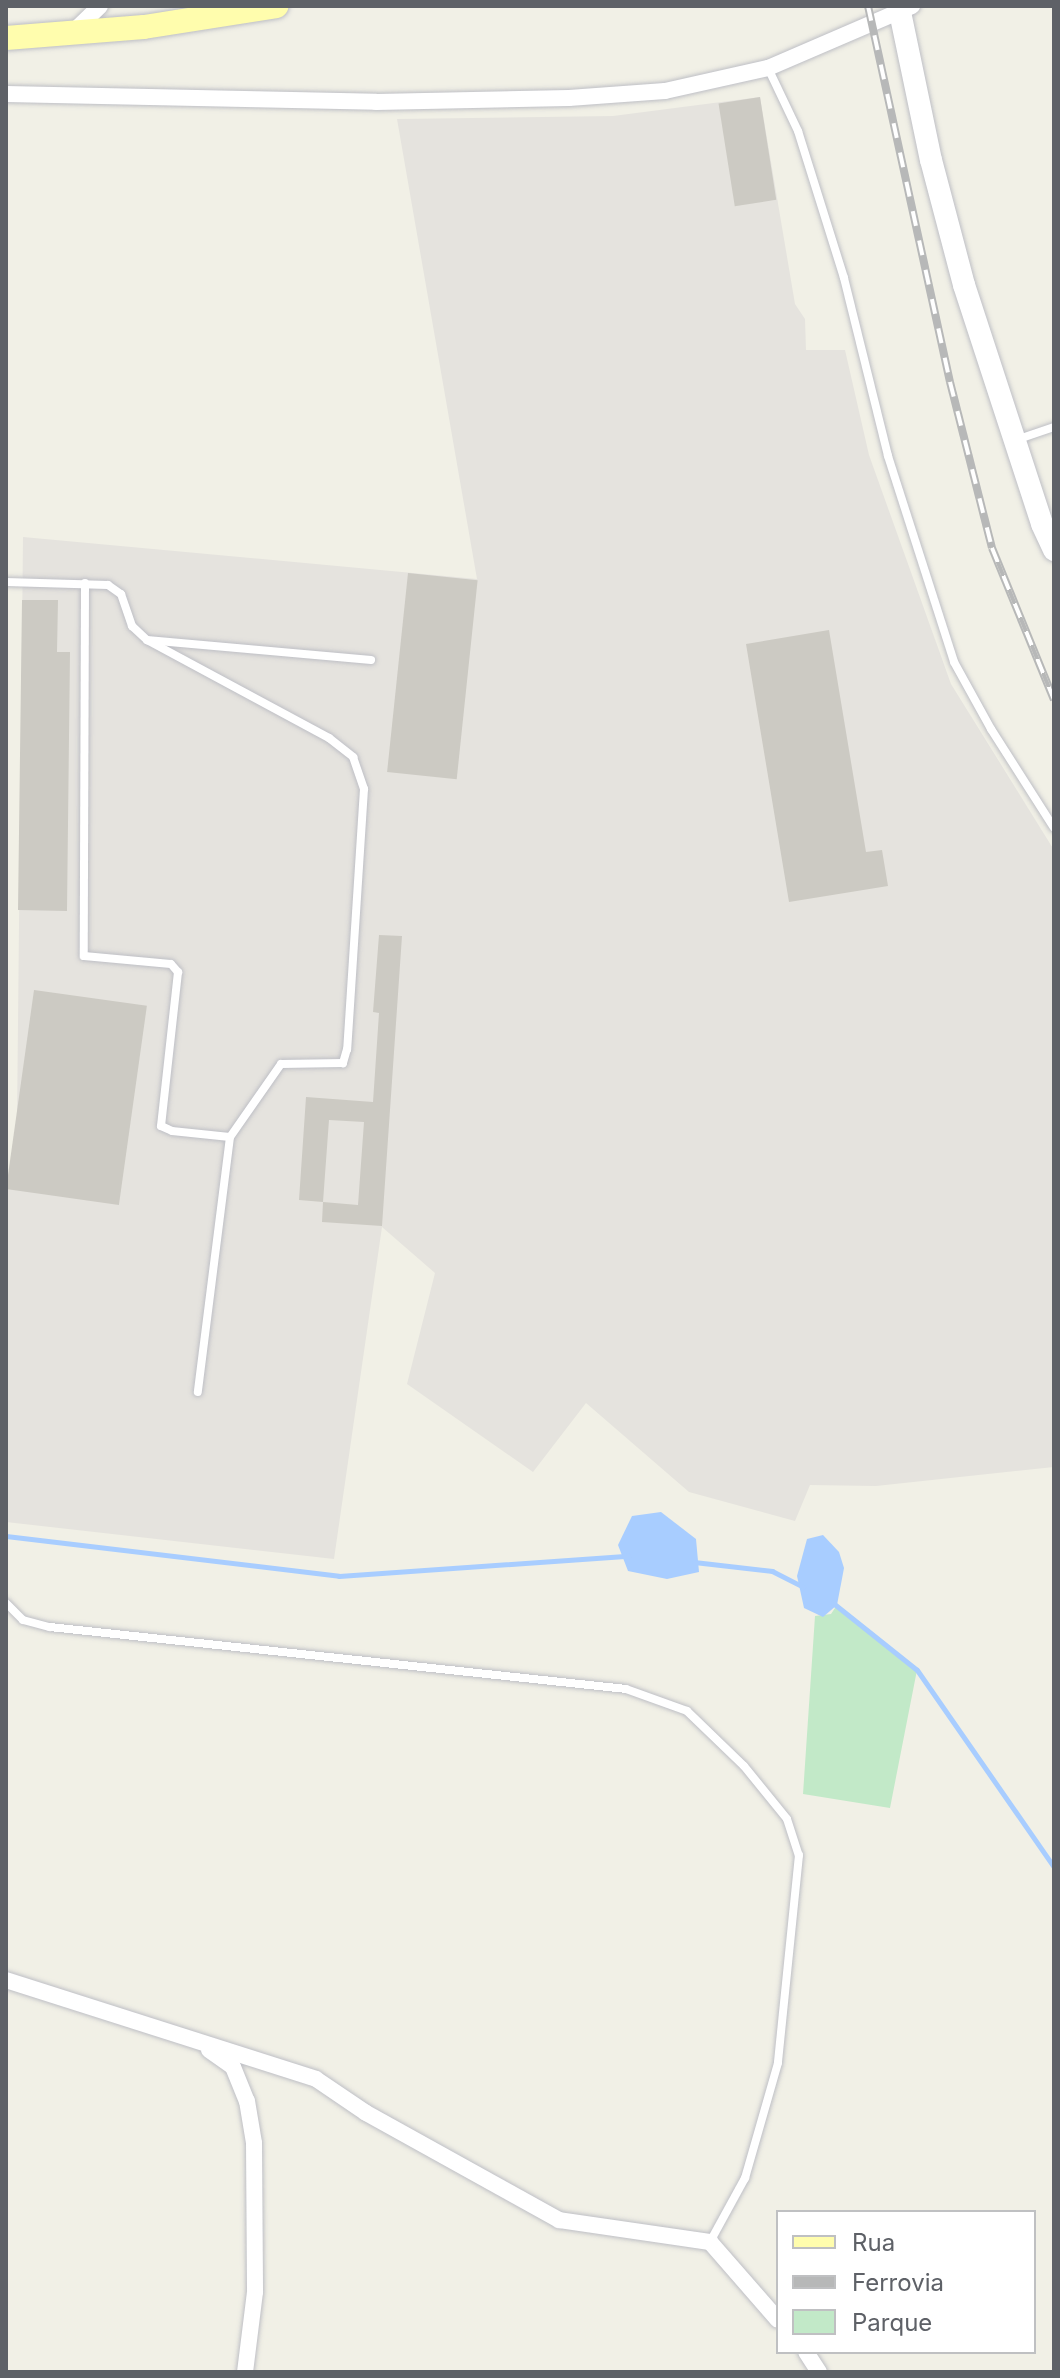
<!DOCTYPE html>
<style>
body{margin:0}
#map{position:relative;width:1060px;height:2378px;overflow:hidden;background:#f1f0e6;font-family:Inter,sans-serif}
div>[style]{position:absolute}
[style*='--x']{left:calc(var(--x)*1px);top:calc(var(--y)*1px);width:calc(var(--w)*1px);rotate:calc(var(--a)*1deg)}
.industrial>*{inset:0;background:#e5e3de}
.green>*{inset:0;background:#c2e9c8}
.water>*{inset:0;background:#a8cdff}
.stream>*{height:5px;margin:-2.5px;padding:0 2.5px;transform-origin:2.5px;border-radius:2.5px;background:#a8cdff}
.building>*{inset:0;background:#cccac3;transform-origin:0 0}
.roads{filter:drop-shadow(0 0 2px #bebfc5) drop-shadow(0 0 2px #bebfc5)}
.lane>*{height:8px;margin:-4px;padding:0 4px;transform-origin:4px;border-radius:4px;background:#fff}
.street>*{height:16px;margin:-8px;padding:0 8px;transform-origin:8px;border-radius:8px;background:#fff}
.secondary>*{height:22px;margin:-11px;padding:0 11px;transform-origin:11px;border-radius:11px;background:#fff}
.primary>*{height:24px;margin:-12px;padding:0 12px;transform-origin:12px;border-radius:12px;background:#fffdad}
.rail>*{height:8px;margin-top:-4px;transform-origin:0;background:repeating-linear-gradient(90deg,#fff 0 15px,#b7b8b8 0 30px);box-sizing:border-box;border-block:2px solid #b7b8b8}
span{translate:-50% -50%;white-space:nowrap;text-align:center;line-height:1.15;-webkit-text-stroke:8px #fff;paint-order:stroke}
.frame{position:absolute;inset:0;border:8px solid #5e6167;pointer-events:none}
.legend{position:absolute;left:776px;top:2210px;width:260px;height:144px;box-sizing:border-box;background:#fff;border:2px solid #bfc0c2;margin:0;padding:10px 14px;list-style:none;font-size:24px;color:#5e6167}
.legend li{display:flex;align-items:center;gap:16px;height:40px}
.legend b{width:40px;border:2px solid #bfc0c2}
</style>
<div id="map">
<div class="industrial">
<div style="clip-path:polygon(760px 97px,795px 304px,805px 319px,806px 350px,845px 350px,869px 455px,951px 684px,1054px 850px,1054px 1467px,876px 1486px,810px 1485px,795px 1521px,689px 1492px,586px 1403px,533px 1472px,407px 1384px,435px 1273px,382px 1227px,334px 1559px,6px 1522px,6px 1198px,17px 1120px,23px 537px,477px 579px,397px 119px,613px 116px)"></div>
</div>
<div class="green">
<div style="clip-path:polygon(837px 1605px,917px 1670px,890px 1808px,803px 1794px,815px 1616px,831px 1614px)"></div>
</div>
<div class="water">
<div style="clip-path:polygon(661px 1512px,696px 1539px,699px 1572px,667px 1579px,628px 1571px,618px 1545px,632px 1516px)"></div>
<div style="clip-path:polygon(823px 1535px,839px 1552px,844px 1568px,837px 1605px,823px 1617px,804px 1608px,797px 1576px,807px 1539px)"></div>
</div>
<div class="stream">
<div style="--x:6;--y:1536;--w:335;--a:6.8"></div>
<div style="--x:339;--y:1576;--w:290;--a:-4"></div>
<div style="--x:694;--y:1562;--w:79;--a:6.6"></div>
<div style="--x:772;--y:1571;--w:35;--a:27"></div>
<div style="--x:833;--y:1603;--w:107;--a:38.6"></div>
<div style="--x:917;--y:1670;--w:240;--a:55.2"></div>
</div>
<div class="building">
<div style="left:760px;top:97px;width:104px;height:42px;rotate:81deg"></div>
<div style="left:408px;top:573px;width:70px;height:200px;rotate:6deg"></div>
<div style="clip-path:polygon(22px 600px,58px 600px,57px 652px,70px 652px,67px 911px,18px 910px)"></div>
<div style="clip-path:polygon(829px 630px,866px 852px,882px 850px,888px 886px,789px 902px,746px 644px)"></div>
<div style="clip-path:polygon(evenodd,379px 935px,402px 936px,382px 1226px,322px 1222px,323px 1202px,299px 1200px,306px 1097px,373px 1102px,379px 1013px,373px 1012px,379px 935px,329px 1120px,364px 1122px,358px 1205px,323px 1202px,329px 1120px)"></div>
<div style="left:34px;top:990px;width:114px;height:201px;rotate:8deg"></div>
</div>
<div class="roads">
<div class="lane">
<div style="--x:768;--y:68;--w:70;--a:64.5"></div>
<div style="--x:798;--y:131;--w:154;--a:72.6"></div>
<div style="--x:844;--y:278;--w:183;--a:76.1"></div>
<div style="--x:888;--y:456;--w:216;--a:72.2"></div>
<div style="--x:954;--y:662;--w:77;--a:61.1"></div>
<div style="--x:991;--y:729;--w:117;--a:57.5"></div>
<div style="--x:1016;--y:440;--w:40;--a:-18.9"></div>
<div style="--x:6;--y:582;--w:102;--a:1.7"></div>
<div style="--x:108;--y:585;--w:16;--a:35"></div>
<div style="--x:121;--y:594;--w:34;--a:71"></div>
<div style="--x:132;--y:626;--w:21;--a:43"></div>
<div style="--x:147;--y:640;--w:225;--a:5.1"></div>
<div style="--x:85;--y:583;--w:373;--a:90.2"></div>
<div style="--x:84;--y:956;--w:87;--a:5.3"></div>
<div style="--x:171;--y:964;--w:11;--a:49"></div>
<div style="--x:178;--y:972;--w:155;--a:96.3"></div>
<div style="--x:161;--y:1126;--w:12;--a:24"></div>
<div style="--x:172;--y:1131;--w:58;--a:5.9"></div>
<div style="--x:230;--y:1137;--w:257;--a:97.2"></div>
<div style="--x:147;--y:640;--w:207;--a:28.3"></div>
<div style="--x:329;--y:738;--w:31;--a:38"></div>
<div style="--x:353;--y:757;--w:34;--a:71"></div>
<div style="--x:364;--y:789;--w:261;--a:93.7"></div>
<div style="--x:347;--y:1049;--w:15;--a:106"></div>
<div style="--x:343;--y:1063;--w:62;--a:179.1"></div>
<div style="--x:281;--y:1064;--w:89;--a:124.9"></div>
<div style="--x:6;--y:1603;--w:24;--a:45"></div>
<div style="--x:23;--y:1620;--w:28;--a:15"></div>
<div style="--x:50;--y:1627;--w:579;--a:6.14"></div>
<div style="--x:626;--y:1689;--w:65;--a:19.8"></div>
<div style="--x:687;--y:1711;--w:79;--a:44"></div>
<div style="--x:744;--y:1766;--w:68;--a:50.9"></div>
<div style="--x:787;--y:1819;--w:38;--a:72"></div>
<div style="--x:799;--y:1855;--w:209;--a:95.8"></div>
<div style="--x:778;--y:2063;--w:120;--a:106"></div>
<div style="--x:745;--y:2178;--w:73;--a:118.7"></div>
</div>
<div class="street">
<div style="--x:72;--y:33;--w:39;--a:-44"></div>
<div style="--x:6;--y:94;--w:370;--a:1.2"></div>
<div style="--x:376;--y:102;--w:193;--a:-1.2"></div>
<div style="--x:569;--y:98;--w:96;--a:-4.2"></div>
<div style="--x:665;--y:91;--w:106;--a:-12.6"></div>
<div style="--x:768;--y:68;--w:157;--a:-23.3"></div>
<div style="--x:6;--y:1980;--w:325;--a:17.7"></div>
<div style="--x:316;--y:2079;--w:60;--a:34.2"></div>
<div style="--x:366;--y:2113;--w:221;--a:29"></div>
<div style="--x:559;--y:2220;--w:153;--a:8.3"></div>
<div style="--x:710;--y:2242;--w:103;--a:48.9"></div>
<div style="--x:209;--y:2050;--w:29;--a:35"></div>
<div style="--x:233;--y:2067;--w:37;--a:68"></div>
<div style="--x:247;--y:2101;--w:43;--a:80.5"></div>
<div style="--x:254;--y:2143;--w:149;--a:89.6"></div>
<div style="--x:255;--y:2292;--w:81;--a:97.1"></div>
<div style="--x:806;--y:2352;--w:24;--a:57"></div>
</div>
<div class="secondary">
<div style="--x:900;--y:12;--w:151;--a:78.2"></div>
<div style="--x:931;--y:160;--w:129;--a:75.2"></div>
<div style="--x:964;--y:285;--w:251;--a:71.9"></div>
<div style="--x:1042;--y:524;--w:29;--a:65"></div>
</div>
<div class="primary">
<div style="--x:6;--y:38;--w:138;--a:-4.6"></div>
<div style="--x:144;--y:27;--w:134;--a:-9"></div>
</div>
</div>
<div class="rail">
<div style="--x:868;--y:6;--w:385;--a:77.7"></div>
<div style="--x:950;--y:382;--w:171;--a:75.8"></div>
<div style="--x:992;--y:548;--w:164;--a:67.8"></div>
</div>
<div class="frame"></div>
<ul class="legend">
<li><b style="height:10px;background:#fffdad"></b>Rua</li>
<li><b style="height:10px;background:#b7b8b8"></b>Ferrovia</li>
<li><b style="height:22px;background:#c2e9c8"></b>Parque</li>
</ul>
</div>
